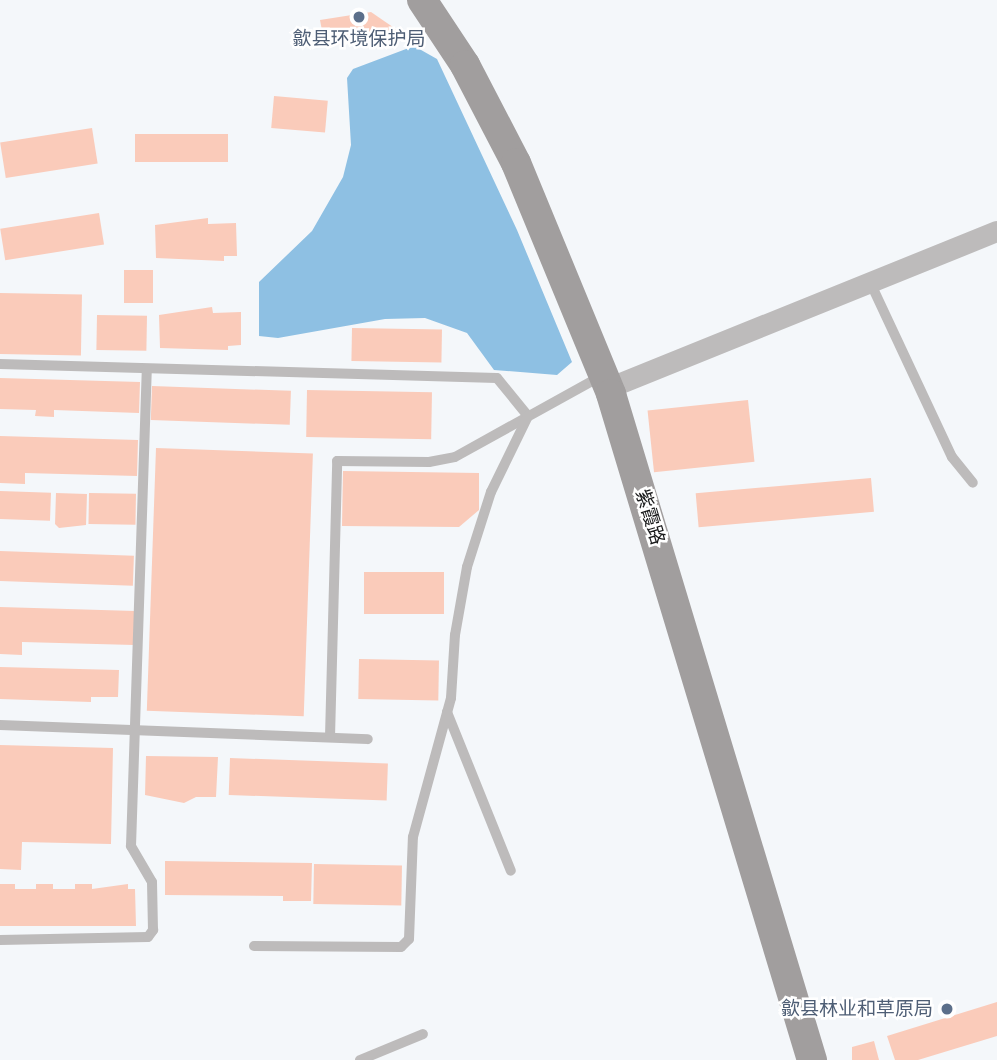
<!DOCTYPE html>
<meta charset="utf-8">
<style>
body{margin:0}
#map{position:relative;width:997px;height:1060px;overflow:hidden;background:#f4f7fa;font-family:Rubik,"Noto Sans SC",sans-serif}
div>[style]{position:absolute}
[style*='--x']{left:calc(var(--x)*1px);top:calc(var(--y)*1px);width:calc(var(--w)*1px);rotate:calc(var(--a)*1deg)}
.water>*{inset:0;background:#8ec0e3}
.building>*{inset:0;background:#facbba;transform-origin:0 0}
.lane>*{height:10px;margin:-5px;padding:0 5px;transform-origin:5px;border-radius:5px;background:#bdbbbb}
.street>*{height:21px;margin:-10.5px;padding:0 10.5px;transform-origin:10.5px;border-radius:10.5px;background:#bdbbbb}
.secondary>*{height:30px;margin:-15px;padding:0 15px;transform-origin:15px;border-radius:15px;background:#a19e9e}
.dots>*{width:19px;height:19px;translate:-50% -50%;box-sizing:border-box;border:4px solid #fff;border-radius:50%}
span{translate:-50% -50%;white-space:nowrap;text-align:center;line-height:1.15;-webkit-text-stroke:5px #fff;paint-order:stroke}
.service-label{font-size:19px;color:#4e5e75}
.right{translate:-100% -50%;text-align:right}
.street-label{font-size:19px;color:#171819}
</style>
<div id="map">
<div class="water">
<div style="clip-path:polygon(414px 46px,437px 59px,517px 230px,572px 362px,557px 375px,494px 370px,467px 333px,425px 318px,385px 319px,278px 338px,259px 336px,259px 282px,312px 231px,343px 177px,351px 145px,347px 78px,353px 69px)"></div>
</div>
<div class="building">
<div style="clip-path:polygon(371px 12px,403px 34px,325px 47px,320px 20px)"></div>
<div style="left:274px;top:96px;width:54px;height:32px;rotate:5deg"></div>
<div style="left:92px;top:128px;width:36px;height:93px;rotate:81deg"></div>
<div style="left:228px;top:134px;width:28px;height:93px;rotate:90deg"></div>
<div style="left:99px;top:213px;width:32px;height:100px;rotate:81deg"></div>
<div style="clip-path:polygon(208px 218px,208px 224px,236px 223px,237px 256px,224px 256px,224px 261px,156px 258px,155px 225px)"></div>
<div style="left:124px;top:270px;width:29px;height:33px"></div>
<div style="left:0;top:293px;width:82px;height:61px;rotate:1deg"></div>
<div style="clip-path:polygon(212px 307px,213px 313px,241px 312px,241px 345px,228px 346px,228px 350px,160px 348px,159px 315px)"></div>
<div style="left:97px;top:315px;width:50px;height:35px;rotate:1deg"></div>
<div style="left:352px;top:328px;width:90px;height:33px;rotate:1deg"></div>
<div style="clip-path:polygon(0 378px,140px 382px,139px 413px,54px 410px,54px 417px,35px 416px,36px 410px,0 409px)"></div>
<div style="left:152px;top:386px;width:139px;height:34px;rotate:2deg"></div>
<div style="left:307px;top:390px;width:125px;height:47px;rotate:1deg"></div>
<div style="left:748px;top:400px;width:62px;height:101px;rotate:84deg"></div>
<div style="clip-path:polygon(0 436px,138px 440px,137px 476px,25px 473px,25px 484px,0 483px)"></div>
<div style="left:156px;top:448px;width:157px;height:263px;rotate:2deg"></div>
<div style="clip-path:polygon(343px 471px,479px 473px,479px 510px,459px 527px,342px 526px)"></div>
<div style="left:871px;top:478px;width:34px;height:176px;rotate:85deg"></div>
<div style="left:0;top:491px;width:51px;height:28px;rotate:2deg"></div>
<div style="clip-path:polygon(56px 493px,87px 494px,86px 525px,59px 528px,55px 524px)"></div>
<div style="left:89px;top:493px;width:47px;height:31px;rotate:1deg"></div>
<div style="left:0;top:551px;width:134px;height:30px;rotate:2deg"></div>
<div style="left:364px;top:572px;width:80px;height:42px"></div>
<div style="clip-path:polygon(0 607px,135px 611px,134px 645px,22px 642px,22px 655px,0 654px)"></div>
<div style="left:359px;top:659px;width:80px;height:40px;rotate:1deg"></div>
<div style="clip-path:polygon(0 667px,119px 670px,118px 697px,91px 697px,91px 702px,0 699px)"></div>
<div style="clip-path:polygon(0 745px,113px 748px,111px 844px,22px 842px,21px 870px,0 869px)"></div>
<div style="clip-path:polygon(146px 756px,218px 757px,216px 797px,196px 797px,184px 803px,145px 795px)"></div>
<div style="left:230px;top:758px;width:158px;height:37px;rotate:2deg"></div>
<div style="clip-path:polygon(165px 861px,312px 863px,311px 901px,283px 901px,283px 896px,165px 895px)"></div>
<div style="left:314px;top:864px;width:88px;height:40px;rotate:1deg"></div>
<div style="clip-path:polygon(0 884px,15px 884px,15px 889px,36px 889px,36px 884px,53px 884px,53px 889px,75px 889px,75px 884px,92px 884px,92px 889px,128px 884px,128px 889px,135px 889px,136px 926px,0 926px)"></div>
<div style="clip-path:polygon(997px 1002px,997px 1036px,918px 1060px,895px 1060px,887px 1036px)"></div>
<div style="clip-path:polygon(874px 1041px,879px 1060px,852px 1060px,852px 1047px)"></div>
</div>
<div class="lane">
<div style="--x:870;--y:282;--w:193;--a:64.9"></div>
<div style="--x:952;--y:457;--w:33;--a:51"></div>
<div style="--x:0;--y:364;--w:497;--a:1.6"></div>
<div style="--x:497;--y:378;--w:49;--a:50.8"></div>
<div style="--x:447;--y:712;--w:171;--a:68.1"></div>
<div style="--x:0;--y:725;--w:368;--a:2.2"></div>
<div style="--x:330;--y:737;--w:276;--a:-88.5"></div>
<div style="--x:337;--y:461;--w:92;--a:0.6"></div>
<div style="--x:429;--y:462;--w:26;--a:-11"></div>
<div style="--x:455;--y:457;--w:169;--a:-29"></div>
<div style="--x:0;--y:940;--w:148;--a:-1.2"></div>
<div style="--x:148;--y:937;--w:9;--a:-54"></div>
<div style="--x:153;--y:930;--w:48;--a:-91.2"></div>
<div style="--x:152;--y:882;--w:42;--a:-120.3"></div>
<div style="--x:131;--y:846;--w:477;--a:-88.1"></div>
<div style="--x:254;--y:946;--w:147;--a:0.4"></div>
<div style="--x:401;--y:947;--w:11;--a:-45"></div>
<div style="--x:409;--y:939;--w:102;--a:-87.8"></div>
<div style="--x:413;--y:837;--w:144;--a:-74.7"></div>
<div style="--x:451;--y:698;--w:63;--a:-86.4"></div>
<div style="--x:455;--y:635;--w:69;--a:-80"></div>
<div style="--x:467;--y:567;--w:79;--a:-72.3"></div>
<div style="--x:491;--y:492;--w:85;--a:-64"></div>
<div style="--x:360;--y:1060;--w:68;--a:-22.4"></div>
</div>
<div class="street">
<div style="--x:608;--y:388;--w:419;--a:-22"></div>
</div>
<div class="secondary">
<div style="--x:422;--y:0;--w:78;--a:56.5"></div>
<div style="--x:465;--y:65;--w:110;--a:62.5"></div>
<div style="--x:516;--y:163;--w:250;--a:67.6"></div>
<div style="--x:611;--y:394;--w:696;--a:73.21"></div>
</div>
<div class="dots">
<div style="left:359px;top:17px;background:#5c6f8a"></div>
<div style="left:947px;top:1009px;background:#5c6f8a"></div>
</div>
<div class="service-label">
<span style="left:359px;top:39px">歙县环境保护局</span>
<span class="right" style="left:933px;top:1009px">歙县林业和草原局</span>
</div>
<div class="street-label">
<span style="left:650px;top:517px;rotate:73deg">紫霞路</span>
</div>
</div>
